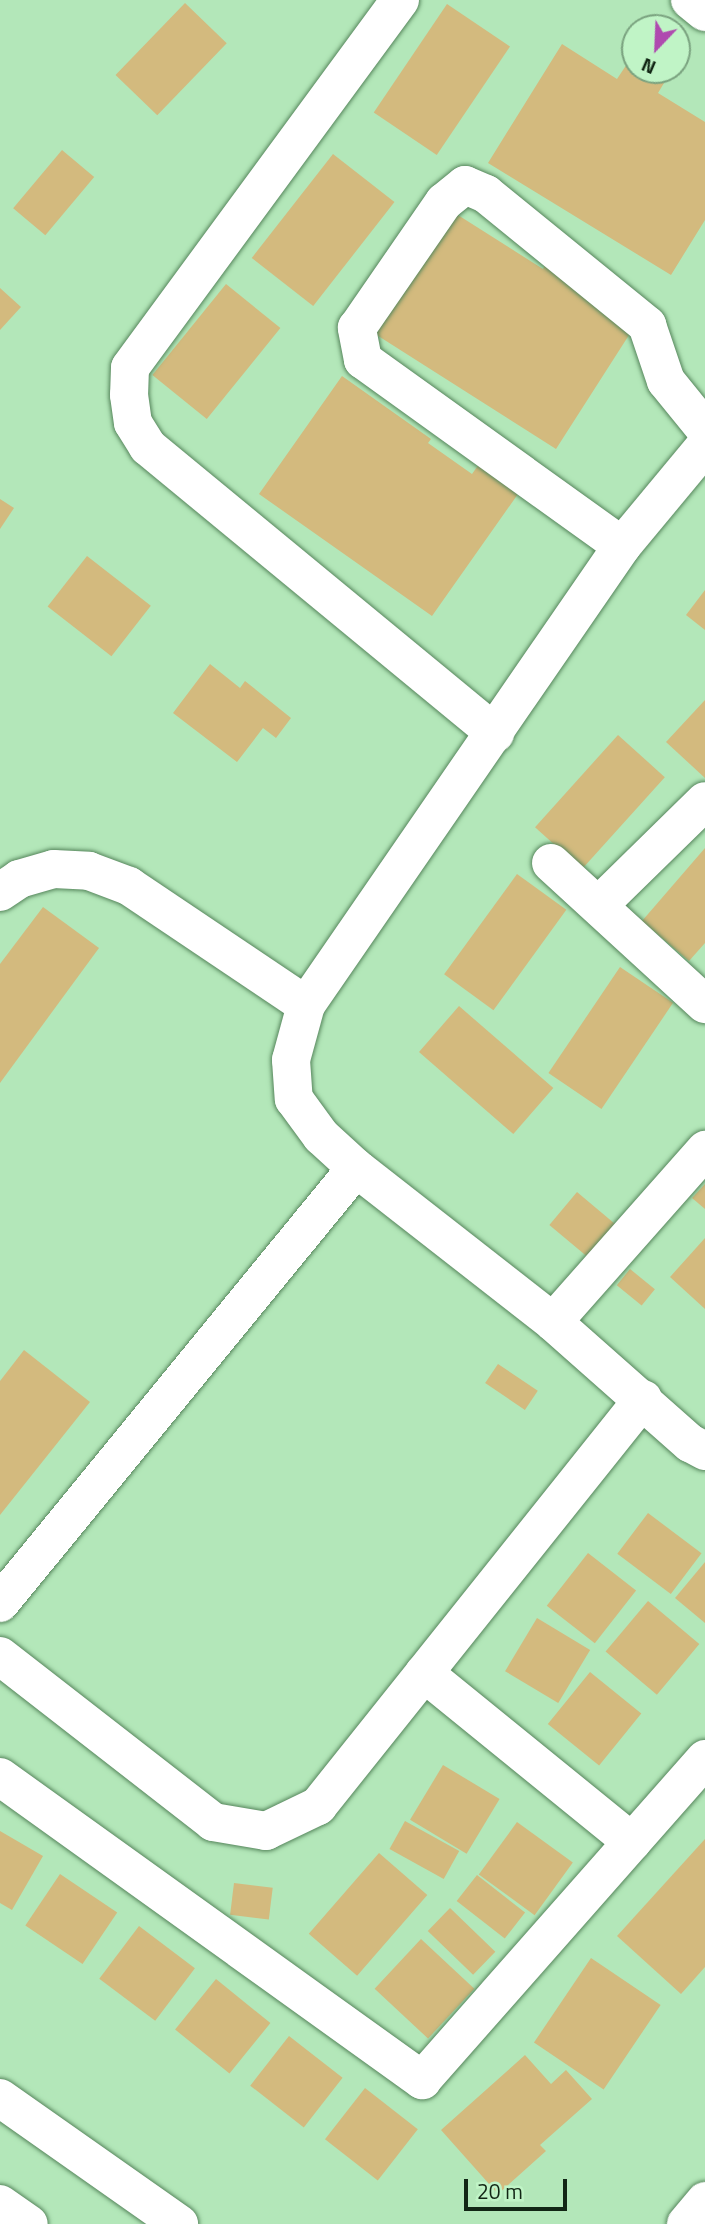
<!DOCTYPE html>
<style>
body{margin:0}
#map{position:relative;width:705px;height:2224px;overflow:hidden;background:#b3e7b9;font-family:"Titillium Web",sans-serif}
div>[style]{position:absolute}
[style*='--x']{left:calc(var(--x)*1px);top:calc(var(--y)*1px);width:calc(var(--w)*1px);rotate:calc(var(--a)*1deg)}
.building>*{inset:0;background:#d3ba7e;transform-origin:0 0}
.roads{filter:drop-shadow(0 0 2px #56865c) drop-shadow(0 0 2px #56865c)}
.minor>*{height:38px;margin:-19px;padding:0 19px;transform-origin:19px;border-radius:19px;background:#fff}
span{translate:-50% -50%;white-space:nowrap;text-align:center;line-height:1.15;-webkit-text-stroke:7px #c0f4c6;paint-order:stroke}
.north{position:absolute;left:621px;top:14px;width:70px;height:70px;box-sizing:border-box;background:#c0f4c6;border:2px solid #7aa27f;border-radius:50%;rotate:203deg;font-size:19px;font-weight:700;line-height:28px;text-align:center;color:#122615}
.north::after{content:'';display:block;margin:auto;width:24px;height:32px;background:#af4aaf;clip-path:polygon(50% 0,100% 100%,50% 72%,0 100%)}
.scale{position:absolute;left:464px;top:2179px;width:103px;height:32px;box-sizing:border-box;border:4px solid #122615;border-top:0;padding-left:9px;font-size:21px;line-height:24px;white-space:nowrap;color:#122615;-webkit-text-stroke:5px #c0f4c6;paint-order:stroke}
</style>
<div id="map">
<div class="building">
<div style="left:185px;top:3px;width:58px;height:100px;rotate:44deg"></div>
<div style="left:447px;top:4px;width:76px;height:131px;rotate:34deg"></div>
<div style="clip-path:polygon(562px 44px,617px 79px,629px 61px,635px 65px,635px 70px,643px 70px,664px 83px,658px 93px,705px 122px,705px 220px,671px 275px,488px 163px)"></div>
<div style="left:62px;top:150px;width:42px;height:76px;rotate:40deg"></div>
<div style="left:333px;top:154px;width:78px;height:132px;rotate:38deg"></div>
<div style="clip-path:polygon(450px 210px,543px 269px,546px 263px,638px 321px,556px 449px,372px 332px)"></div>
<div style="left:226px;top:284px;width:70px;height:117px;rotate:39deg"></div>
<div style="clip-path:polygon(0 288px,21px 307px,0 330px)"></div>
<div style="clip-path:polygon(342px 376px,431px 439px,428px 443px,472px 474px,484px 457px,525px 484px,432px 616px,259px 494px)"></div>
<div style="clip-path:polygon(0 499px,14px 508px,0 529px)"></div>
<div style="left:87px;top:556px;width:81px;height:64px;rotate:38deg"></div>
<div style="clip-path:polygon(705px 590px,705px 630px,686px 615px)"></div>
<div style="clip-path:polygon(210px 664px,240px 688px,245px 681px,291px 718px,276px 738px,263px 728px,237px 762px,173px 713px)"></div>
<div style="clip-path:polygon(705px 700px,705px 778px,666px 742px)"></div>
<div style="left:618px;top:735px;width:63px;height:124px;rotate:42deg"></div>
<div style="clip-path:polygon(705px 848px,705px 943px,689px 961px,642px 921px)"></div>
<div style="left:517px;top:874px;width:61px;height:124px;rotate:36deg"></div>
<div style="clip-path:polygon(43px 907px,99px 948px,0 1083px,0 964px)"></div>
<div style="left:620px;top:967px;width:64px;height:128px;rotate:34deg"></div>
<div style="left:459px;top:1006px;width:125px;height:61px;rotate:41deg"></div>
<div style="clip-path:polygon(705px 1184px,705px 1209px,692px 1198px)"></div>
<div style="left:577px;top:1192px;width:59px;height:43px;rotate:40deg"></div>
<div style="clip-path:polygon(705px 1238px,705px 1309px,670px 1277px)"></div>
<div style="left:630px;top:1269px;width:32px;height:21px;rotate:39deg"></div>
<div style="clip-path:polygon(24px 1350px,90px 1402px,0 1515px,0 1381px)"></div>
<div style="left:498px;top:1364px;width:48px;height:23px;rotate:34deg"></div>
<div style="left:648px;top:1513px;width:67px;height:51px;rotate:37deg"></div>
<div style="left:588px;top:1553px;width:61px;height:67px;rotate:38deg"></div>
<div style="clip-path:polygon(705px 1562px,705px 1623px,675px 1598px)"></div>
<div style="left:648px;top:1601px;width:67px;height:66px;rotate:40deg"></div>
<div style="left:537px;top:1618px;width:62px;height:62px;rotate:31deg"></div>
<div style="left:590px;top:1672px;width:66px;height:67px;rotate:39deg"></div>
<div style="left:443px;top:1765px;width:66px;height:64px;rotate:31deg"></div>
<div style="left:405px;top:1821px;width:62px;height:32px;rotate:29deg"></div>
<div style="left:517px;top:1822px;width:69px;height:65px;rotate:36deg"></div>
<div style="clip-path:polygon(0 1831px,43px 1856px,12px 1910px,0 1903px)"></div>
<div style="clip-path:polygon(705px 1839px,705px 1967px,681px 1994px,617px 1936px)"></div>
<div style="left:379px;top:1853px;width:64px;height:107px;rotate:41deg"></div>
<div style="left:60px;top:1874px;width:69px;height:62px;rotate:34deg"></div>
<div style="left:477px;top:1875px;width:61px;height:33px;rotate:38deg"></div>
<div style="left:234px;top:1883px;width:39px;height:32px;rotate:7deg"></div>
<div style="left:450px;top:1908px;width:63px;height:32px;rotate:44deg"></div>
<div style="left:139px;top:1926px;width:70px;height:66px;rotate:37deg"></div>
<div style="left:421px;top:1939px;width:73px;height:68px;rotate:43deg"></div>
<div style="left:591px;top:1958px;width:84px;height:102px;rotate:34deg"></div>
<div style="left:216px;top:1979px;width:70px;height:65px;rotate:39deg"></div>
<div style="left:289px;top:2036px;width:68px;height:63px;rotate:38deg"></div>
<div style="clip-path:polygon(525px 2055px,551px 2084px,566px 2070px,592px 2099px,540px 2145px,546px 2151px,498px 2194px,441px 2130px)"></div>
<div style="left:365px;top:2088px;width:67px;height:65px;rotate:38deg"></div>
</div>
<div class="roads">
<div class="minor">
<div style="--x:400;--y:0;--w:456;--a:126.3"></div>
<div style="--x:130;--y:368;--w:27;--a:92"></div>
<div style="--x:129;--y:395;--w:28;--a:82"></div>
<div style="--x:133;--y:423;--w:28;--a:58"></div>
<div style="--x:148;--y:447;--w:450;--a:39.5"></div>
<div style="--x:690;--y:0;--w:19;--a:39"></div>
<div style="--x:705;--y:446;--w:130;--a:129.7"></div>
<div style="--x:622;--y:546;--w:557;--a:124.55"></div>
<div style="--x:306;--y:1005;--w:57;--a:105.3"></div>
<div style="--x:291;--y:1060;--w:39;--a:86"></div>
<div style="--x:294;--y:1099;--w:46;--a:53.9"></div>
<div style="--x:321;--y:1136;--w:47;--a:42.4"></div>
<div style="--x:356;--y:1168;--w:250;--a:38"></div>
<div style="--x:553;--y:1322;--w:183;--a:41.5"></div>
<div style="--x:690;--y:1443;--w:17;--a:28"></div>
<div style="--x:622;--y:546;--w:319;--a:-144.3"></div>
<div style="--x:363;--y:360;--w:33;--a:-101"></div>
<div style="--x:357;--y:328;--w:153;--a:-55.4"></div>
<div style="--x:444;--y:202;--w:27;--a:-39"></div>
<div style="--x:465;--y:185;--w:23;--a:23"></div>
<div style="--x:486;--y:194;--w:208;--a:39.1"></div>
<div style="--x:647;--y:325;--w:59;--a:71.3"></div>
<div style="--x:666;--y:381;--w:62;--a:50.9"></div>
<div style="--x:551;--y:863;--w:209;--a:42.5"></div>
<div style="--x:0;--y:892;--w:23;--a:-34"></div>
<div style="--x:19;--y:879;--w:36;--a:-16"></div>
<div style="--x:54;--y:869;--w:35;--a:3"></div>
<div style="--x:89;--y:871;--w:43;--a:20.6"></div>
<div style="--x:129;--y:886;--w:213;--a:33.9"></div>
<div style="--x:600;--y:904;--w:147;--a:-44.4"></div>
<div style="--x:553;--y:1322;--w:230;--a:-48.5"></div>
<div style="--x:0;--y:1603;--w:562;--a:-50.7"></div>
<div style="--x:0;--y:1656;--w:270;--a:37.9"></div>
<div style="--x:213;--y:1822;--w:54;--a:9.6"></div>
<div style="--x:266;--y:1831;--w:58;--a:-25.7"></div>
<div style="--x:318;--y:1806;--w:521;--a:-51.39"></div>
<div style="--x:424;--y:1673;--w:268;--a:39.1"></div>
<div style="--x:0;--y:1777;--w:520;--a:35.68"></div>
<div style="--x:422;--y:2080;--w:428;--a:-48.6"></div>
<div style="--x:0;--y:2098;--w:219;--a:35.1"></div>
<div style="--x:0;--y:2204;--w:35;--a:35"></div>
<div style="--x:686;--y:2224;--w:30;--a:-50"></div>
</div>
</div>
<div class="north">N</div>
<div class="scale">20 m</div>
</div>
